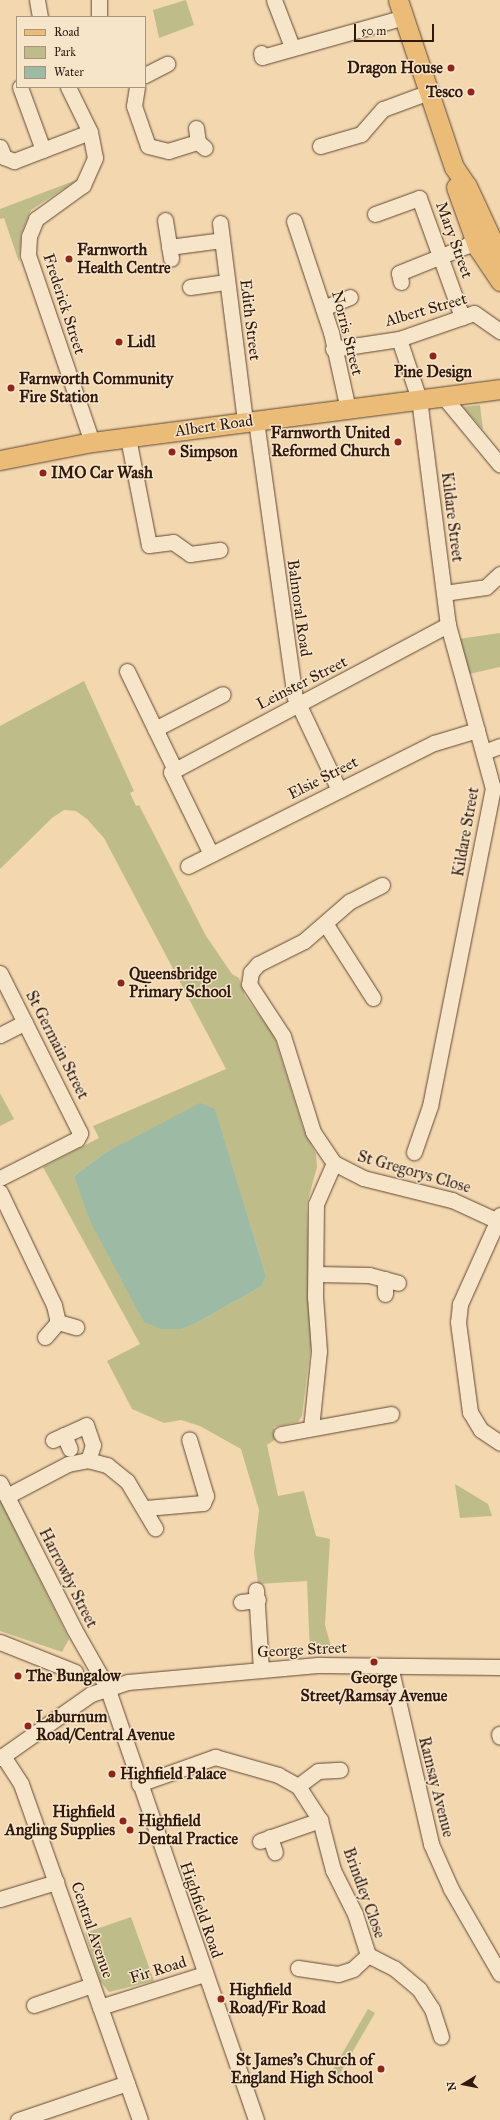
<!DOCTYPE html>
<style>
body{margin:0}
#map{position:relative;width:500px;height:2120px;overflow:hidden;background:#f3d7ae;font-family:"IM FELL Great Primer",serif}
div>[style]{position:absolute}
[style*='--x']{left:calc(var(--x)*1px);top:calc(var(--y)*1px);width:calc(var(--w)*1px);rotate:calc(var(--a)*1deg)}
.green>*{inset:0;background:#bebd89;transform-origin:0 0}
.water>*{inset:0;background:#9dbaa4}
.roads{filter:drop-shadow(0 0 1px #614834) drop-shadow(0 0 1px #614834)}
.minor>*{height:15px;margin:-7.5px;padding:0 7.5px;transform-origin:7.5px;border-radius:7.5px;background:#f7e5ca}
.major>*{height:19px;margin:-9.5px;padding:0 9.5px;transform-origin:9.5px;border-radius:9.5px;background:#eabc77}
.dots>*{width:11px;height:11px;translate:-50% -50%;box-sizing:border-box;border:2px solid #f7e5ca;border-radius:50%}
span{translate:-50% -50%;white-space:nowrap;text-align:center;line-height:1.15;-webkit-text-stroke:3px #f7e5ca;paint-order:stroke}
.poi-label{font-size:16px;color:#30180c;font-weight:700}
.right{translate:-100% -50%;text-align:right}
.left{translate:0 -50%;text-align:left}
.street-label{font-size:16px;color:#30180c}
.legend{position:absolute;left:16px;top:16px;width:130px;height:72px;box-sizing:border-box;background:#f7e5ca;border:1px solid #a7937e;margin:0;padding:5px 7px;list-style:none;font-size:12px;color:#30180c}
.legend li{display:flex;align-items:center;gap:8px;height:20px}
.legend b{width:20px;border:1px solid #a7937e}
.north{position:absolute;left:444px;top:2064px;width:40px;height:40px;-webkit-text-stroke:3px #f7e5ca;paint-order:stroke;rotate:260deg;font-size:11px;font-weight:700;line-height:16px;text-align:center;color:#30180c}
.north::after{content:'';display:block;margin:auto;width:14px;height:18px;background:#30180c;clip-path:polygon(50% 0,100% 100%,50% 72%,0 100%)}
.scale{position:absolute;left:354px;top:24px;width:80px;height:18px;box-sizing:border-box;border:2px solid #30180c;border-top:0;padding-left:5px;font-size:12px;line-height:14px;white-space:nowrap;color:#30180c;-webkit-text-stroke:3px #f7e5ca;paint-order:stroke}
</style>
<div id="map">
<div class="green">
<div style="clip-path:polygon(186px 0,194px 25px,159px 38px,153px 10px)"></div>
<div style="clip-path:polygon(79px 179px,31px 210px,21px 234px,19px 262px,4px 218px,0 219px,0 209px)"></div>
<div style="clip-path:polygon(480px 405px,483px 430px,463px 407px)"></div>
<div style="clip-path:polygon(500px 633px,500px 667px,469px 674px,458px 639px)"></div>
<div style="clip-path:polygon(evenodd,84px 681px,134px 791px,130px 793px,136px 806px,139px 805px,206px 936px,232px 974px,239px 978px,245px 996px,274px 1036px,304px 1131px,316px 1154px,317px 1167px,307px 1204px,311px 1344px,302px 1416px,298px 1422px,274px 1427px,276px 1439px,267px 1445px,278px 1496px,304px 1491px,316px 1536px,330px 1539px,325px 1625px,333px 1654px,310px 1654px,307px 1581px,258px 1584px,254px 1553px,259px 1510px,241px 1449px,200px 1426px,181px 1420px,164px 1423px,132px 1409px,107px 1361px,140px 1344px,43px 1167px,99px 1138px,93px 1126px,226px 1069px,104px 838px,87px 819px,76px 811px,64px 810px,52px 818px,0 869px,0 726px,84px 681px,215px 1110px,266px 1276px,262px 1286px,200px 1321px,176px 1329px,167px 1327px,74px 1176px,105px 1153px,215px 1110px)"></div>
<div style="clip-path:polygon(0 1093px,14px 1119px,0 1126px)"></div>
<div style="clip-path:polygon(455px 1484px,488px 1504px,492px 1516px,460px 1518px)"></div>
<div style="clip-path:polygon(0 1500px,69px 1639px,62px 1652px,0 1631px)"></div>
<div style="clip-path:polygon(131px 1917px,154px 1981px,109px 1992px,100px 1981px,85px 1933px)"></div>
<div style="left:368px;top:2009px;width:8px;height:79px;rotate:30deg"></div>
</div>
<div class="water">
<div style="clip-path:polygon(200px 1103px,215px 1109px,266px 1276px,262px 1286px,200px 1321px,181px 1329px,161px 1329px,144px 1322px,91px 1223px,74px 1176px,105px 1153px)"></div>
</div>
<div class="roads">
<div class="minor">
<div style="--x:37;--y:0;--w:17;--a:80"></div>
<div style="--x:99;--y:0;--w:17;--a:90"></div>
<div style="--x:274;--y:0;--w:50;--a:69"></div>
<div style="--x:261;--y:53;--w:4;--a:76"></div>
<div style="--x:262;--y:57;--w:148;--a:-15.7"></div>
<div style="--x:145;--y:75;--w:25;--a:-27"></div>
<div style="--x:20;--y:87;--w:67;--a:69.9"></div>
<div style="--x:68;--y:87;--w:50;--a:63.9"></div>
<div style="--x:90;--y:132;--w:26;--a:79"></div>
<div style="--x:95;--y:158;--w:30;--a:114"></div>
<div style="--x:83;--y:185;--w:58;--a:144.1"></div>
<div style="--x:36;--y:219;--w:18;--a:112"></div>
<div style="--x:29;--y:236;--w:19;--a:93"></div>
<div style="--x:28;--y:255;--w:198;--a:71.1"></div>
<div style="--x:137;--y:87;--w:19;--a:99"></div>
<div style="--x:134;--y:106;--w:42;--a:70.7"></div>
<div style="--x:148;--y:146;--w:21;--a:14"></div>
<div style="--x:168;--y:151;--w:31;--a:-17"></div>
<div style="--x:196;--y:128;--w:14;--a:82"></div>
<div style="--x:198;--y:142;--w:9;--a:41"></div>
<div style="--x:320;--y:146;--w:43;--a:-16.3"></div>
<div style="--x:361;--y:134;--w:33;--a:-49"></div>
<div style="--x:383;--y:109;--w:49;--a:-20.3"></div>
<div style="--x:0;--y:147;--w:11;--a:68"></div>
<div style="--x:4;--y:157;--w:11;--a:22"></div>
<div style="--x:14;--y:161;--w:81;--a:-20.9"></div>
<div style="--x:375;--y:214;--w:47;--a:-20"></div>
<div style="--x:419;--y:198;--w:127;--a:70.1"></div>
<div style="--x:165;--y:220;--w:39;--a:81"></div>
<div style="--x:294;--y:221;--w:117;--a:71.6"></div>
<div style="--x:331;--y:332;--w:79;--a:77.6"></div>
<div style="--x:220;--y:223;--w:201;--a:82.8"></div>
<div style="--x:169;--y:247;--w:53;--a:-7.5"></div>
<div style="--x:401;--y:282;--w:9;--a:-103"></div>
<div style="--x:399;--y:273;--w:72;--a:-21.9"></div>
<div style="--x:466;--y:246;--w:21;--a:-39"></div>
<div style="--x:190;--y:287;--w:37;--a:-8"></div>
<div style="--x:323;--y:308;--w:29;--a:-22"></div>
<div style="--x:399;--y:339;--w:63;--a:71.6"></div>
<div style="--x:419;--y:399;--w:228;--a:82.7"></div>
<div style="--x:448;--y:625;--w:169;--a:74.6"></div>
<div style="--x:493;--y:788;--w:324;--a:101.2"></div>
<div style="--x:430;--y:1106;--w:49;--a:109.2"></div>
<div style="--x:333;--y:349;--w:67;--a:-8.6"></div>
<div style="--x:399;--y:339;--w:79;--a:-19.1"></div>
<div style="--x:474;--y:313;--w:32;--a:35"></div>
<div style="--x:443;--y:396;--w:89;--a:50.4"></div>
<div style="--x:256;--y:421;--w:279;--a:82"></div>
<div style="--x:295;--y:697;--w:103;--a:64.7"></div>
<div style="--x:128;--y:438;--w:109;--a:78.9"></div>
<div style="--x:149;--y:545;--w:24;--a:-7"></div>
<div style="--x:173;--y:542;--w:21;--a:35"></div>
<div style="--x:190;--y:554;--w:30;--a:-8"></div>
<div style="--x:444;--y:593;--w:42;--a:-8.1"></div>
<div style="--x:486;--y:587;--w:19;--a:-43"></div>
<div style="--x:127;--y:671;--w:110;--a:64.1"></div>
<div style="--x:155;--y:729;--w:76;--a:-27.2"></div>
<div style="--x:484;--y:752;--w:17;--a:-21"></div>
<div style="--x:211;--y:854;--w:91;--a:-116"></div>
<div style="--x:171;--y:772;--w:314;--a:-28"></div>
<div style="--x:188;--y:866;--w:275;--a:-26.6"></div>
<div style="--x:434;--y:743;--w:45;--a:-16.8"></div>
<div style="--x:382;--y:885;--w:36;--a:153"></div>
<div style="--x:350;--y:901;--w:61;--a:139"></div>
<div style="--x:304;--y:941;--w:51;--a:153.4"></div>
<div style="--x:258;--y:964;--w:11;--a:131"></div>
<div style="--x:251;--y:972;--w:12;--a:99"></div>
<div style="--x:249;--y:984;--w:62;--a:56.8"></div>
<div style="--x:283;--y:1036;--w:101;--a:72.6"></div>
<div style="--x:313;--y:1132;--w:37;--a:56"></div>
<div style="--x:334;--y:1163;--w:33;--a:27"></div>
<div style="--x:363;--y:1178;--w:92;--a:13.9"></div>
<div style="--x:452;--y:1200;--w:53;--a:24.6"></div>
<div style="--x:325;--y:923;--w:89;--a:57.4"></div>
<div style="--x:0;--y:973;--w:179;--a:63.4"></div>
<div style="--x:80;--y:1133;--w:7;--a:117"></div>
<div style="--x:77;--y:1139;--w:86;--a:153.1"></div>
<div style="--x:0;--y:1035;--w:28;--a:-27"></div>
<div style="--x:0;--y:1192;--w:125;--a:64.5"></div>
<div style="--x:54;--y:1305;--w:17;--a:77"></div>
<div style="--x:500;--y:1215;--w:98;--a:114.2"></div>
<div style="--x:460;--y:1304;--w:18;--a:96"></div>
<div style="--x:458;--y:1322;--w:91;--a:82.4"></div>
<div style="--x:470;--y:1412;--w:21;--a:59"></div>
<div style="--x:481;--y:1430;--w:23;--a:34"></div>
<div style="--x:316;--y:1274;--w:53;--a:1.1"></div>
<div style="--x:369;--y:1275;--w:30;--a:15"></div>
<div style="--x:385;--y:1294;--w:15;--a:-90"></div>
<div style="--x:45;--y:1337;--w:20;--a:-49"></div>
<div style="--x:58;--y:1322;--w:19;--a:16"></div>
<div style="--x:311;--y:1428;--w:77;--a:-84.1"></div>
<div style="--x:319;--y:1351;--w:54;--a:-94.2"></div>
<div style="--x:315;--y:1297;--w:93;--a:-89.4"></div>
<div style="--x:316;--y:1204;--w:45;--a:-66.3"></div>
<div style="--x:281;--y:1434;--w:112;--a:-10.3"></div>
<div style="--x:64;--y:1435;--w:15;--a:67"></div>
<div style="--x:53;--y:1440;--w:36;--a:-24"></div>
<div style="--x:86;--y:1425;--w:21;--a:71"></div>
<div style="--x:93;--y:1445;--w:16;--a:108"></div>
<div style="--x:0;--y:1483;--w:164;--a:63.1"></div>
<div style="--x:74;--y:1629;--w:67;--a:60.4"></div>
<div style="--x:107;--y:1687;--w:458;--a:71"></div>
<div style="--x:7;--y:1496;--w:69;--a:-27.7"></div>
<div style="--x:68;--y:1464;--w:20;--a:-11"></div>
<div style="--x:88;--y:1460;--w:20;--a:15"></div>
<div style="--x:107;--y:1465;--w:26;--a:39"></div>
<div style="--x:127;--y:1481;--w:55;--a:59.2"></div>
<div style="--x:146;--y:1508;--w:57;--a:-5"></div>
<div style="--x:203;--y:1503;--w:8;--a:-67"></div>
<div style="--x:206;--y:1496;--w:59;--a:-106.6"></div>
<div style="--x:256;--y:1590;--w:79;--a:86.4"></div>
<div style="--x:241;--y:1602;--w:17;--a:-7"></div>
<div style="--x:0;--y:1642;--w:81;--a:21.8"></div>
<div style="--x:390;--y:1666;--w:183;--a:77"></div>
<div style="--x:431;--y:1844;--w:49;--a:66"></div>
<div style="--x:451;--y:1889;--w:98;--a:60"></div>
<div style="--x:499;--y:1734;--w:3;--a:72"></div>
<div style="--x:3;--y:1756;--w:33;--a:57"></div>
<div style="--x:21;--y:1784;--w:356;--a:70.5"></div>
<div style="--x:0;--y:1758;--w:111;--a:-35.1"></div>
<div style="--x:91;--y:1694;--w:39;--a:-18"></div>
<div style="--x:128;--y:1682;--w:193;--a:-5.1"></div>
<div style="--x:320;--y:1665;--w:180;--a:0.6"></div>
<div style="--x:139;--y:1784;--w:81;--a:-19.6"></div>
<div style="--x:215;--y:1757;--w:66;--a:15.9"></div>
<div style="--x:278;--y:1775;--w:23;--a:29"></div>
<div style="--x:298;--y:1786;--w:40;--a:57.1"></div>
<div style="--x:320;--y:1820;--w:52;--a:75.4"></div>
<div style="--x:333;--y:1870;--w:49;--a:63.4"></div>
<div style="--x:355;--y:1914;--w:43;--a:72.4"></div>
<div style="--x:368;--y:1955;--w:29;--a:27"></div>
<div style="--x:394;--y:1968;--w:33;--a:40"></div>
<div style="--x:419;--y:1989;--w:24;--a:57"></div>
<div style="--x:432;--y:2009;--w:29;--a:72"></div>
<div style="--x:298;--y:1786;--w:25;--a:-37"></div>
<div style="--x:318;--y:1771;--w:22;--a:-3"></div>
<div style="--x:270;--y:1837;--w:16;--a:72"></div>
<div style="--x:260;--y:1841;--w:64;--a:-19.3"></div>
<div style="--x:0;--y:1899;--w:59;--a:-16.9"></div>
<div style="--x:298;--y:1968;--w:40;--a:8.5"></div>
<div style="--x:338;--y:1974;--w:16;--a:-18"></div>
<div style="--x:353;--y:1969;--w:21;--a:-43"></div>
<div style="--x:34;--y:2005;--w:61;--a:-19"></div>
<div style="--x:100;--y:2007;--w:109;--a:-17.6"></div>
<div style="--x:18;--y:2120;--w:115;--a:-18.7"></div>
</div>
<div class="major">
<div style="--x:398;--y:0;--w:176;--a:71.5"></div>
<div style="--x:454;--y:167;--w:23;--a:56"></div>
<div style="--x:467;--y:186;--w:78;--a:65.1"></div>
<div style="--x:456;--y:187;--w:65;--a:70.2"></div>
<div style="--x:478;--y:248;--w:40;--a:56"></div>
<div style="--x:0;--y:460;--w:94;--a:-11.1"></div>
<div style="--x:92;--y:442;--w:411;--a:-7.4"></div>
</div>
</div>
<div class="dots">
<div style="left:451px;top:68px;background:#8f2418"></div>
<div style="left:471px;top:92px;background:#8f2418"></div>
<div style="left:69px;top:259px;background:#8f2418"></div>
<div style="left:119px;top:342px;background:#8f2418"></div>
<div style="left:433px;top:356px;background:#8f2418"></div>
<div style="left:11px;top:388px;background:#8f2418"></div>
<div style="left:398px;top:442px;background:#8f2418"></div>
<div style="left:172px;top:452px;background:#8f2418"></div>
<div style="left:43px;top:473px;background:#8f2418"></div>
<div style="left:121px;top:983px;background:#8f2418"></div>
<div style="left:374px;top:1662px;background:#8f2418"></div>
<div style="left:18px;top:1676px;background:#8f2418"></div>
<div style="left:28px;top:1726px;background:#8f2418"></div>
<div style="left:112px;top:1774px;background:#8f2418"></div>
<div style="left:123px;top:1821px;background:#8f2418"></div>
<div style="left:130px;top:1830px;background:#8f2418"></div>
<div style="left:221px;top:1999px;background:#8f2418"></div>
<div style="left:381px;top:2069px;background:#8f2418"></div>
</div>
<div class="poi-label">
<span class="right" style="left:443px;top:68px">Dragon House</span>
<span class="right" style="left:463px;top:92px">Tesco</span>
<span class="left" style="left:77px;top:259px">Farnworth<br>Health Centre</span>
<span class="left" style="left:127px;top:342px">Lidl</span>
<span style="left:433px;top:372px">Pine Design</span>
<span class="left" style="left:19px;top:388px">Farnworth Community<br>Fire Station</span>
<span class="right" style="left:390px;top:442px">Farnworth United<br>Reformed Church</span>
<span class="left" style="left:180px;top:452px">Simpson</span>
<span class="left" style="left:51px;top:473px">IMO Car Wash</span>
<span class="left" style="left:129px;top:983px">Queensbridge<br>Primary School</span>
<span class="left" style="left:26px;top:1676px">The Bungalow</span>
<span style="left:374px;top:1687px">George<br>Street/Ramsay Avenue</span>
<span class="left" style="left:36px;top:1726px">Laburnum<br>Road/Central Avenue</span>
<span class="left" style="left:120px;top:1774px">Highfield Palace</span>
<span class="right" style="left:115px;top:1821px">Highfield<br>Angling Supplies</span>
<span class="left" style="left:138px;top:1830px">Highfield<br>Dental Practice</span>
<span class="left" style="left:229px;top:1999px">Highfield<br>Road/Fir Road</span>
<span class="right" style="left:373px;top:2069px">St James's Church of<br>England High School</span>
</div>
<div class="street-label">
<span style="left:454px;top:240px;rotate:70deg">Mary Street</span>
<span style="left:64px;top:304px;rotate:72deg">Frederick Street</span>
<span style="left:426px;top:310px;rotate:-16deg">Albert Street</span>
<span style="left:250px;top:320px;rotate:83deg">Edith Street</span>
<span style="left:347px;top:333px;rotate:76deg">Norris Street</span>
<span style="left:214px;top:426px;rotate:-8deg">Albert Road</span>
<span style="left:452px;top:517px;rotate:83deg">Kildare Street</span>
<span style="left:299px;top:608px;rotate:82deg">Balmoral Road</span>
<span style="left:302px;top:683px;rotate:-27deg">Leinster Street</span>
<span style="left:323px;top:778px;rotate:-27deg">Elsie Street</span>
<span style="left:466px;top:832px;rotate:-80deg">Kildare Street</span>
<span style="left:57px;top:1045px;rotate:63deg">St Germain Street</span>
<span style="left:414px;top:1172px;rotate:16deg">St Gregorys Close</span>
<span style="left:68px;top:1578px;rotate:63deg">Harrowby Street</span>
<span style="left:302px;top:1650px;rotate:-3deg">George Street</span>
<span style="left:436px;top:1787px;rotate:76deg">Ramsay Avenue</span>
<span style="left:364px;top:1893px;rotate:70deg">Brindley Close</span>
<span style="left:201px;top:1910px;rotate:71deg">Highfield Road</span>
<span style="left:92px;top:1930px;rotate:71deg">Central Avenue</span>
<span style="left:158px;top:1970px;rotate:-17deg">Fir Road</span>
</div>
<ul class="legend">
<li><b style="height:5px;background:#eabc77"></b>Road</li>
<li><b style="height:11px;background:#bebd89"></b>Park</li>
<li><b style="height:11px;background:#9dbaa4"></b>Water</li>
</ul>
<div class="north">N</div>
<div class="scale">50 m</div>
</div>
